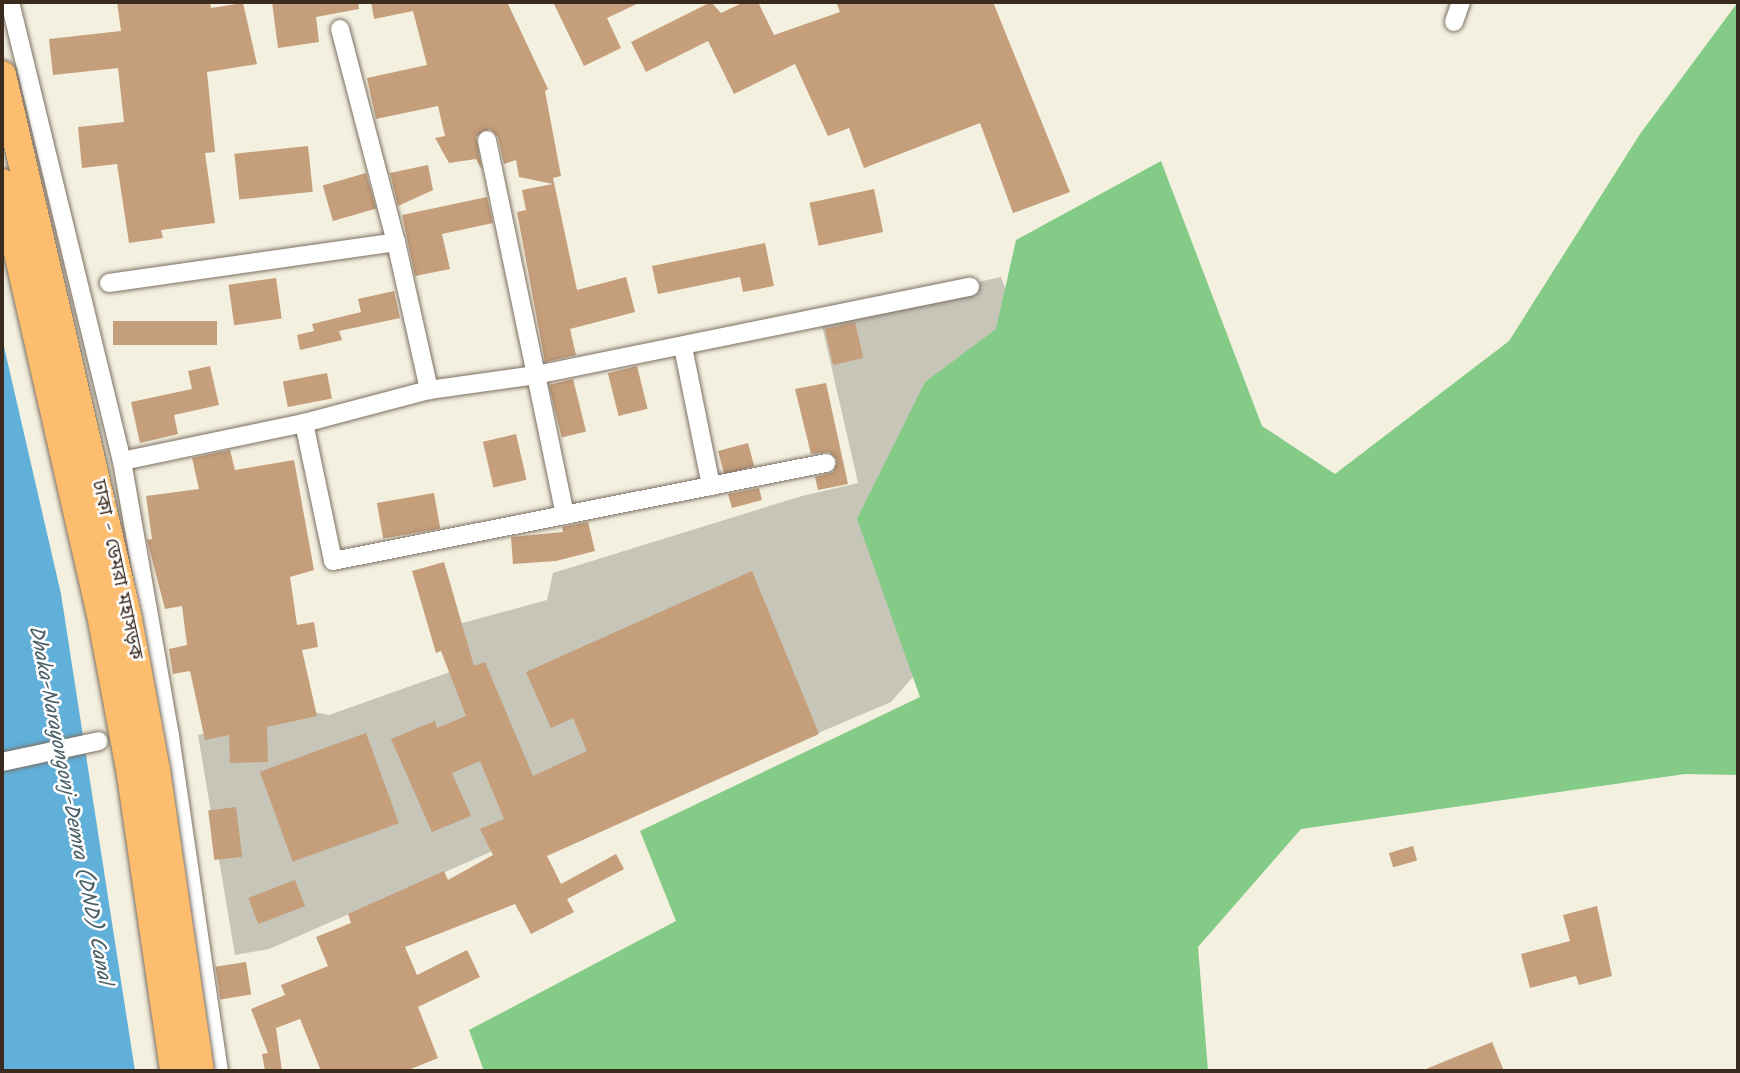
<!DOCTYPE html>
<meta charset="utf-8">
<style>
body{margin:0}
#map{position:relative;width:1740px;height:1073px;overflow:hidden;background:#f4f0df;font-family:Kalam,"Noto Sans Bengali",sans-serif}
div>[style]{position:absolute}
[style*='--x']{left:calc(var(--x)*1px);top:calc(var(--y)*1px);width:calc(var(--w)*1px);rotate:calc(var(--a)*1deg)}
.industrial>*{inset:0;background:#c6c5b8}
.green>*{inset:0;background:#83cb87}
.water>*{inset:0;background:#60b0da}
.building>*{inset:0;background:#c59e7b;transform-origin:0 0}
.roads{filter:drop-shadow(0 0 2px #7c6f62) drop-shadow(0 0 2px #7c6f62)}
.minor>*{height:18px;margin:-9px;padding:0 9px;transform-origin:9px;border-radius:9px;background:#fff}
.bridges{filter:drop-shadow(0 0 2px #7c6f62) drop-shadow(0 0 2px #7c6f62)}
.primary-bridge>*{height:28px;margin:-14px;padding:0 14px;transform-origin:14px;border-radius:14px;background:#fcbd6f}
span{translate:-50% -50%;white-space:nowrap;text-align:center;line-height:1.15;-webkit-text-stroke:5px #fff;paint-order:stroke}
.street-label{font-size:19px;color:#3b2a1e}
.water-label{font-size:21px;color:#4a6069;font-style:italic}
.frame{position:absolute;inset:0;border:4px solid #3b2a1e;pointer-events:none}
</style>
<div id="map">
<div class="industrial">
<div style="clip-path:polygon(1001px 277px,1035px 368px,1052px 518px,891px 702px,649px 805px,639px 787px,269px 949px,235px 955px,198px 735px,294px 708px,329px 715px,450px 672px,441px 629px,547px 600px,553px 573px,802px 496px,858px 483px,820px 317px)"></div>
</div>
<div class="green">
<div style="clip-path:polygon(1738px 2px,1738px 775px,1685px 774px,1301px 829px,1198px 947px,1208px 1071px,484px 1071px,469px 1030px,676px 921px,640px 831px,920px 697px,857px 519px,925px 382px,996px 329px,1016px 240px,1161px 161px,1262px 426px,1335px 474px,1509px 341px,1640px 134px)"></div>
</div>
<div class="water">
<div style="clip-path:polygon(2px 338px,61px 594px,135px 1071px,2px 1071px)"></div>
</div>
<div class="building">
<div style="clip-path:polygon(117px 2px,210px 2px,211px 8px,243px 3px,257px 64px,207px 72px,215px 152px,205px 153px,215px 223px,161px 230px,163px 238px,129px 243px,117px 164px,82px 168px,78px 127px,124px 122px,118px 68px,53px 75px,49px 39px,121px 31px)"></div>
<div style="clip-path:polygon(272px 2px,358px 2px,359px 9px,316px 17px,319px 42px,278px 48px)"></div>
<div style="clip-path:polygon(371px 2px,507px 2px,548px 89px,545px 91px,561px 176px,553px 178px,577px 290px,626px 277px,635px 312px,570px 329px,576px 355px,545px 362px,517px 212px,526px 210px,522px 190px,553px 184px,519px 177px,516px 160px,504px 164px,498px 137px,490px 129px,476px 137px,482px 170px,476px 159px,449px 163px,435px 138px,445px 136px,438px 106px,376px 119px,367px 78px,427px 65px,413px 11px,374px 19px)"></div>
<div style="clip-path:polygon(553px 2px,641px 2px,607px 18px,621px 48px,584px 66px)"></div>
<div style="clip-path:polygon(711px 2px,721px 13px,744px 2px,758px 2px,774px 35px,840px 12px,836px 2px,993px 2px,1070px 192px,1013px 213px,980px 123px,864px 168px,849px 128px,828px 136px,795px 64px,734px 94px,708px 41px,646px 72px,631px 42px)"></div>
<div style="left:308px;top:146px;width:46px;height:74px;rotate:84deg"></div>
<div style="clip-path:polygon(428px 165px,433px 190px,398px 206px,390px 173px)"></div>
<div style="left:366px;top:173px;width:37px;height:45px;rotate:74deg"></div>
<div style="left:874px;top:189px;width:44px;height:66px;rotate:78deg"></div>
<div style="clip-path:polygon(487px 197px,493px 223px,442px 234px,450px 269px,415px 276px,402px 215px)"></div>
<div style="clip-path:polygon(765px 243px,774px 286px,743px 292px,740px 277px,658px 294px,652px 266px)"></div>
<div style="left:276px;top:278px;width:41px;height:48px;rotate:82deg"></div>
<div style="clip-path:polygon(394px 291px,400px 318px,339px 331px,342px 340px,300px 350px,297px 335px,314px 331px,312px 324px,361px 312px,358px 299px)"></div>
<div style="left:113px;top:321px;width:104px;height:24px"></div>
<div style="left:855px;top:322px;width:37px;height:31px;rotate:77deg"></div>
<div style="clip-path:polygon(210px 366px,219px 405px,174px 415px,178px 434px,140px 443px,131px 402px,192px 389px,188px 371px)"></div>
<div style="left:637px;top:366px;width:44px;height:30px;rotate:76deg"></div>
<div style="left:327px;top:373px;width:26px;height:45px;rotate:79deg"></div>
<div style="left:573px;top:379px;width:54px;height:25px;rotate:76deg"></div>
<div style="clip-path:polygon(826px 383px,848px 484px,818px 490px,815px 477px,833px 472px,837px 460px,829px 452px,811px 454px,795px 389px)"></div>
<div style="left:516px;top:434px;width:47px;height:34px;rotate:77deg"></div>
<div style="left:748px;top:443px;width:24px;height:31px;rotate:75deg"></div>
<div style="clip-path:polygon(230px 450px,235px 470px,294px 460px,314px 570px,290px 577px,297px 625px,314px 622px,318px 647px,302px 650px,317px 716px,267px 727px,268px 762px,230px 763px,229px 735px,205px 740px,190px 671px,173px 674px,169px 649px,187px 645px,182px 606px,165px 609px,147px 540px,152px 539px,146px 496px,199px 489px,192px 458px)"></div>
<div style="clip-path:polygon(759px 488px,762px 500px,732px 508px,728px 494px)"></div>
<div style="left:434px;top:493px;width:36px;height:58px;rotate:80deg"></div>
<div style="clip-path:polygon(588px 522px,595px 551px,556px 561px,513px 564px,511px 537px,563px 532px,562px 527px)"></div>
<div style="clip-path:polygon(444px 562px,474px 666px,485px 662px,533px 776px,587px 751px,573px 718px,551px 728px,526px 672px,752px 571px,819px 734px,547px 856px,561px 884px,616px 854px,624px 869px,567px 899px,574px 912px,531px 934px,515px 904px,405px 947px,417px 975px,467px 950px,480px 977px,418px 1007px,438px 1058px,406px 1071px,321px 1071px,300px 1019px,276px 1028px,282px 1071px,265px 1071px,262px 1054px,268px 1053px,251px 1009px,285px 995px,281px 985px,328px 966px,316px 937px,351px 923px,348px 914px,444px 871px,448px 880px,493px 855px,480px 829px,504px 819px,480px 761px,452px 773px,471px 816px,432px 832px,391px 739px,435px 721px,437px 728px,466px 716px,441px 651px,436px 653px,412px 571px)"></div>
<div style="left:366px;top:733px;width:96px;height:113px;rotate:70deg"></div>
<div style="left:236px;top:807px;width:50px;height:28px;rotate:83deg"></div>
<div style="left:1413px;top:846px;width:15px;height:25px;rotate:74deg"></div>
<div style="left:295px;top:880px;width:28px;height:50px;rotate:69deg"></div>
<div style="clip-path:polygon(1597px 906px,1612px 976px,1579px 985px,1576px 976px,1530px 988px,1521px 954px,1570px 941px,1563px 915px)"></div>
<div style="left:246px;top:962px;width:33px;height:31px;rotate:81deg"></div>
<div style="clip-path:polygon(1492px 1042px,1504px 1071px,1421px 1071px)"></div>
</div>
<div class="roads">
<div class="minor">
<div style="--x:10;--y:2;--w:472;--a:76.3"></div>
<div style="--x:122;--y:461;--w:279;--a:80.1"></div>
<div style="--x:170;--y:736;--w:339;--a:81.7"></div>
<div style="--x:1454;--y:22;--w:21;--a:-71"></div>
<div style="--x:340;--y:29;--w:220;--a:75.3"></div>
<div style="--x:396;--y:242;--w:152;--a:77.4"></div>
<div style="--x:109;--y:283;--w:290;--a:-8.1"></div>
<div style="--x:683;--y:347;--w:142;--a:78.6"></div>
<div style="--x:304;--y:423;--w:141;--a:78.1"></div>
<div style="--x:333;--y:561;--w:503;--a:-11.24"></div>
<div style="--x:122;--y:461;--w:186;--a:-11.8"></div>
<div style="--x:304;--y:423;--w:129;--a:-14.8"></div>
<div style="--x:429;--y:390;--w:108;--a:-8"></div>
<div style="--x:536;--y:375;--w:240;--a:-101.8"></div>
<div style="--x:565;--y:515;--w:143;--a:-101.7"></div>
<div style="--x:536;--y:375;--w:443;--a:-11.5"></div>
<div style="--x:2;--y:762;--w:99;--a:-12.2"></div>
</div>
</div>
<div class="bridges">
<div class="primary-bridge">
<div style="--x:2;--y:75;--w:558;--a:76.96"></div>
<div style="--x:128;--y:619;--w:154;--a:79.5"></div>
<div style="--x:156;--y:770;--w:304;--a:81.7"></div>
<div style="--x:2;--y:183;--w:453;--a:77.1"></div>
<div style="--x:103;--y:625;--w:153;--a:79.4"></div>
<div style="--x:131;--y:775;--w:299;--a:81.7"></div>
</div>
</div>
<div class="street-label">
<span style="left:116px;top:570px;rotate:78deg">ঢাকা - ডেমরা মহাসড়ক</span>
</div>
<div class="water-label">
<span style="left:69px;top:805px;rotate:79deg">Dhaka-Narayongonj-Demra (DND) Canal</span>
</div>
<div class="frame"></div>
</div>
